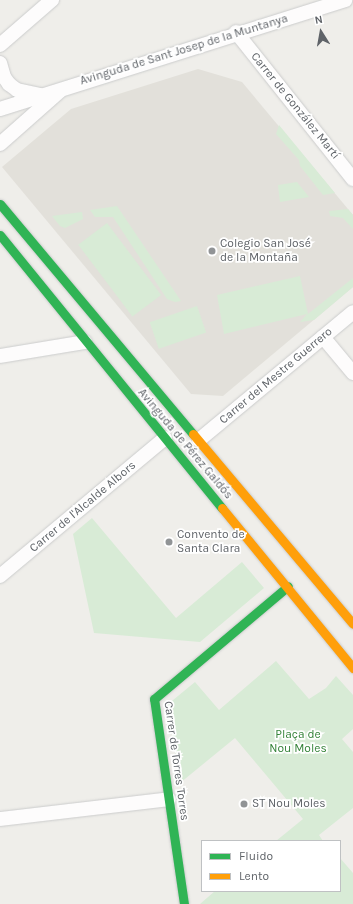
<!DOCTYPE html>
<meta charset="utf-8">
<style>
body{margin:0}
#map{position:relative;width:353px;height:904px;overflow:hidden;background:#efeeea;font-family:Karla,sans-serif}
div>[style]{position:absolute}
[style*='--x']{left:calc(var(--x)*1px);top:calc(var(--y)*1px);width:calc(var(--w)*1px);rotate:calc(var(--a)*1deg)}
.education>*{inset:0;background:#e2e0da}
.green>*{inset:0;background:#d8ebd6;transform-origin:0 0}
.roads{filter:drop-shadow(0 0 1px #cbcccc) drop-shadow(0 0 1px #cbcccc)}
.street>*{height:14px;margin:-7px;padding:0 7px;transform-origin:7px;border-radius:7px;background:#fdfcfc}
.fast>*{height:9px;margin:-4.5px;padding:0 4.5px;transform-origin:4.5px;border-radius:4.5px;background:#30b455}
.slow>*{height:9px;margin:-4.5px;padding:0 4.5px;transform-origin:4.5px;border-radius:4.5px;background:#ff9f0a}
.dots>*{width:11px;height:11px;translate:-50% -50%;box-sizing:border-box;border:2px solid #fff;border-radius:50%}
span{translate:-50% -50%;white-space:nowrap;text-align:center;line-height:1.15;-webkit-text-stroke:3.5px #fff;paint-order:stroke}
.street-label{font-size:12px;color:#5f6368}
.poi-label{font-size:12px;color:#5f6368}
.left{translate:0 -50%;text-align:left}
.park-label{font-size:12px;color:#348238}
.legend{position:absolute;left:201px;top:840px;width:140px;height:52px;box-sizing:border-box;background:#fff;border:1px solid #bfc1c3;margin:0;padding:5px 7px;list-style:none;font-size:12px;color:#5f6368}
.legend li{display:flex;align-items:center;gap:8px;height:20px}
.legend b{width:20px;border:1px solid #bfc1c3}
.north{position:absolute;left:301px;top:12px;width:40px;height:40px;-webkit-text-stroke:3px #fff;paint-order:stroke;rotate:349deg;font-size:11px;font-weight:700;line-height:16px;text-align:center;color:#5f6368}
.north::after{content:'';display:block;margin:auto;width:14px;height:18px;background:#5f6368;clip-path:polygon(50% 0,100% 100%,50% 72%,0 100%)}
</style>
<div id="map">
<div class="education">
<div style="clip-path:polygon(198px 69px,242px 82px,353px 215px,353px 287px,223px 396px,191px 394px,2px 167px,71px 109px)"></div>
</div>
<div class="green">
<div style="clip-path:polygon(279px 125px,335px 193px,323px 195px,300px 166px,299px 160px,276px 134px)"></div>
<div style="clip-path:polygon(297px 182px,309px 197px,280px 202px,278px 185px)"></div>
<div style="clip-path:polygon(117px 206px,181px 301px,175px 302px,167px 299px,113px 217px,95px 217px,90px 210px)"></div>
<div style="clip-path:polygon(348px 209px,353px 215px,353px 229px,343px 218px,330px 216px,329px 211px)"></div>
<div style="clip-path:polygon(82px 212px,83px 219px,65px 228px,60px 226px,52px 216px)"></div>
<div style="left:107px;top:223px;width:90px;height:36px;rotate:53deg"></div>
<div style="clip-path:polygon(300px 276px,308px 314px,353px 278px,353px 287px,314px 320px,300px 322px,307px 314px,224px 334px,217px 295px)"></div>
<div style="left:197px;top:306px;width:28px;height:50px;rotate:71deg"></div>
<div style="clip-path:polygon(92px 518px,176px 618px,242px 562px,264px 588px,200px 642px,94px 633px,73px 534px)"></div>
<div style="clip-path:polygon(276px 661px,309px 699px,326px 688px,336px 676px,353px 695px,353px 729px,342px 739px,353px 752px,353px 808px,319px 835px,323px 841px,276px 841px,303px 819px,235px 738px,180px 783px,167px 705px,195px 682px,219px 710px)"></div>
<div style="clip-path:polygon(340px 858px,353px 873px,353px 904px,200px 904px,215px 891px,340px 891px)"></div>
</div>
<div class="roads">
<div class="street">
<div style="--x:236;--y:32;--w:188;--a:51.5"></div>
<div style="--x:0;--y:45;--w:69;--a:-40.9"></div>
<div style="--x:0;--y:63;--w:15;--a:74"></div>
<div style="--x:4;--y:77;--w:9;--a:54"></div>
<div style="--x:9;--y:84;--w:10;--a:37"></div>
<div style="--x:17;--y:90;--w:24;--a:12"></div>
<div style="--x:0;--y:109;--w:362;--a:-17.5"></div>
<div style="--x:0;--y:144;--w:80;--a:-41.5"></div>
<div style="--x:323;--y:337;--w:47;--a:50.2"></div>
<div style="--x:0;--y:356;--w:86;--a:-9.4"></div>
<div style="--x:199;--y:440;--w:200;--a:-39.7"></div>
<div style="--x:0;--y:576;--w:215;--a:-39.9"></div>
<div style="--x:0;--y:819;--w:170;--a:-6.7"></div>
</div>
<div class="fast">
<div style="--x:0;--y:204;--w:300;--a:50"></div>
<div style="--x:0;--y:235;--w:352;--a:50.9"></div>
<div style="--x:184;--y:904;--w:207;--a:-98.3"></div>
<div style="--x:154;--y:699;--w:175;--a:-40.1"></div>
</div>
<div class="slow">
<div style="--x:193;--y:434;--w:248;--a:49.9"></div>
<div style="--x:222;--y:508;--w:207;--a:50.7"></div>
</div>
</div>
<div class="dots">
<div style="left:212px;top:251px;background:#919496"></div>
<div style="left:169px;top:542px;background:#919496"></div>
<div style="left:244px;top:804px;background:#919496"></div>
</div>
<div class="street-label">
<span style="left:184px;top:50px;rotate:-17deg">Avinguda de Sant Josep de la Muntanya</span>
<span style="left:295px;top:106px;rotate:51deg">Carrer de González Martí</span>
<span style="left:276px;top:376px;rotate:-40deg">Carrer del Mestre Guerrero</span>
<span style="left:185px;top:444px;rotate:50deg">Avinguda de Pérez Galdós</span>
<span style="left:83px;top:507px;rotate:-40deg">Carrer de l'Alcalde Albors</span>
<span style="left:176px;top:761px;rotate:82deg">Carrer de Torres Torres</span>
</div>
<div class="poi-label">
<span class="left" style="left:220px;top:251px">Colegio San José<br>de la Montaña</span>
<span class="left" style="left:177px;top:542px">Convento de<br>Santa Clara</span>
<span class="left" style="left:252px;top:804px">ST Nou Moles</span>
</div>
<div class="park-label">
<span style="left:298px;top:742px">Plaça de<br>Nou Moles</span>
</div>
<ul class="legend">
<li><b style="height:5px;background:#30b455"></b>Fluido</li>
<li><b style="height:5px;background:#ff9f0a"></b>Lento</li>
</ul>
<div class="north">N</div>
</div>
